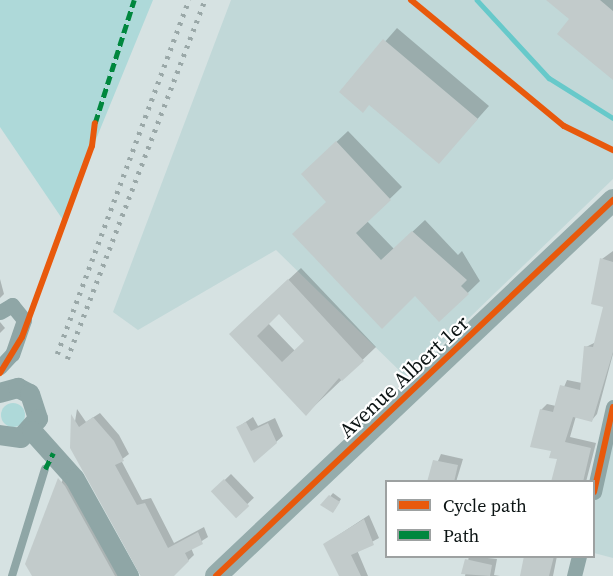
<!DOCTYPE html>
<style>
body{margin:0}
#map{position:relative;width:613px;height:576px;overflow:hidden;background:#d6e2e2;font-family:"Source Serif 4",serif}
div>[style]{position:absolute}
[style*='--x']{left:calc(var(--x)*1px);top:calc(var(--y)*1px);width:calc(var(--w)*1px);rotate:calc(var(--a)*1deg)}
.built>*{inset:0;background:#c1d8d8}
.green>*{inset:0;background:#aed9d9}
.round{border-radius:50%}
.shadow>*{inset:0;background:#0003;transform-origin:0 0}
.stream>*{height:4.5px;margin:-2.25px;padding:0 2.25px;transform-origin:2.25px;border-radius:2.25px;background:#67c9ca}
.building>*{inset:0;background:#c2cbcb;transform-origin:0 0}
.service>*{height:8px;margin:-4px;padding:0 4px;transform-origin:4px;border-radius:4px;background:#8fa6a6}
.minor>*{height:15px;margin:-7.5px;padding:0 7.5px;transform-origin:7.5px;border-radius:7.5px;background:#8fa6a6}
.tertiary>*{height:20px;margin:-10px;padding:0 10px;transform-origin:10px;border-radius:10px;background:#8fa6a6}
.secondary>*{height:22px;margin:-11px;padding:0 11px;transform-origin:11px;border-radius:11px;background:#95acac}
.rail>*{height:4.5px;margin-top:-2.25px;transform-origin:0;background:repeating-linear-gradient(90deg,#9aa8a8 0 3px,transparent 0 9px)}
.quiet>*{height:4.5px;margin-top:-2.25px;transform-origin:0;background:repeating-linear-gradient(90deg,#00873e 0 9px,transparent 0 13.5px)}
.cycleway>*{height:6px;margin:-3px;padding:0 3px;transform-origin:3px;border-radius:3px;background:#e8590c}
span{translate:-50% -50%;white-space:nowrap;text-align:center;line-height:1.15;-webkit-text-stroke:4.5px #fff;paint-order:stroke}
.street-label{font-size:21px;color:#0b1313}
.legend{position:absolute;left:385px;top:480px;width:210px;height:78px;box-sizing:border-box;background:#fff;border:2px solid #9da1a1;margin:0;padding:8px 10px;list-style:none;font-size:18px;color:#0b1313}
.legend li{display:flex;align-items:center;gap:12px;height:30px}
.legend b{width:30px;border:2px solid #9da1a1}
</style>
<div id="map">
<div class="built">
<div style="clip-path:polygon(231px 0,613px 0,613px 179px,407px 378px,276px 250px,138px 330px,113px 312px)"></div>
<div style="clip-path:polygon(613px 419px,613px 558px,594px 553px,594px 505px)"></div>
</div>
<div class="green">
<div style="clip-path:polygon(0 0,153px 0,63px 220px,0 127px)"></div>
<div class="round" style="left:1px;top:403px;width:24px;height:24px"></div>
</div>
<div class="shadow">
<div style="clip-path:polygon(548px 0,613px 0,613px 73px,571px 19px)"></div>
<div style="clip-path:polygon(397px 28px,489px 106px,439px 162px,370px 104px,341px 92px)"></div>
<div style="clip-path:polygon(348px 131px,402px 187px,367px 221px,394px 249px,425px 220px,458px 255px,462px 251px,480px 281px,440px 320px,415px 294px,382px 327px,314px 163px)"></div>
<div style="clip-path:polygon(613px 251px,613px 354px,597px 414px,592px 420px,576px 416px,570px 437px,596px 443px,586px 482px,553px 482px,558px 458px,541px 410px,547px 404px,556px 406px,567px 380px,582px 383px,586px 347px,596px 342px,605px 306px,602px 259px)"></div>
<div style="clip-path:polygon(evenodd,301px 268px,376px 347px,306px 414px,244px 321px,301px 268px,279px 312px,306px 341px,295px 351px,268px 323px,279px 312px)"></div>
<div style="clip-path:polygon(0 279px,4px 294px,0 298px)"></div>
<div style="clip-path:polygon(0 322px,5px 328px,0 333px)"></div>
<div style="clip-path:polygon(77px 409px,86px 422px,100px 413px,119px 435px,129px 454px,121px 460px,142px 500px,151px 498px,174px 543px,204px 527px,208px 537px,191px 548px,194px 555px,172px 576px,141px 576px,71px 447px)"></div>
<div style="clip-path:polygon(253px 417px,258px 426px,275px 418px,283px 436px,276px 442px,238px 427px)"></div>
<div style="clip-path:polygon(441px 454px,463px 459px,456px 482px,429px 482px)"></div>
<div style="clip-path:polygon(65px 474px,125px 576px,34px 576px,27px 564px)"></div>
<div style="left:231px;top:474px;width:33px;height:25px;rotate:46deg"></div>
<div style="clip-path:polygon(333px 493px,341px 499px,335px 509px,323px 505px)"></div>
<div style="clip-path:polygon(369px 515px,379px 538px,357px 550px,368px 576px,340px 576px,325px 544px)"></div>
<div style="clip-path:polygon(469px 556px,497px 559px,494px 575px,500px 576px,465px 576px)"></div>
<div style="clip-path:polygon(526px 556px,557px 556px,553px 576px,521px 576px)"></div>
</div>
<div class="stream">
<div style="--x:477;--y:0;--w:106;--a:47.3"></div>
<div style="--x:549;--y:78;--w:75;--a:32"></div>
</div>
<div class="building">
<div style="clip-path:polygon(546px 0,600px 0,613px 11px,613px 80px,557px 34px,569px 19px)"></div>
<div style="clip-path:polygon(383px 39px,478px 119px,439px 164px,369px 105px,363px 113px,339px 92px)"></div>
<div style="clip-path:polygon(336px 141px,391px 200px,356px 233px,381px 260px,412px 231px,467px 280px,461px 286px,469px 294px,439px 322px,415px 296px,382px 329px,292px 234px,326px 202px,301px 174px)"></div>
<div style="clip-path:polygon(600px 258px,613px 262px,613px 352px,592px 422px,573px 417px,565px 442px,591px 448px,583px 482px,551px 482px,557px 459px,549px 458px,551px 451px,530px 447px,540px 409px,553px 412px,560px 385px,580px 390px,584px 346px,593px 347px,603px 307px,591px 304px)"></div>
<div style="clip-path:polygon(evenodd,288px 279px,364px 361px,342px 381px,339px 378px,306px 416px,229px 334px,288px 279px,279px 314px,304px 341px,282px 362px,257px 336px,279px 314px)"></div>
<div style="clip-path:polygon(71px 414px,79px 427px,93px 417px,114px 441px,124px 461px,115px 465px,137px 505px,145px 503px,168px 548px,198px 532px,203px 544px,185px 553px,189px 561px,174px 576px,141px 576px,70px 448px)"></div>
<div style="clip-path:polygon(246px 422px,251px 431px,268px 423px,277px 443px,254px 463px,236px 427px)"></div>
<div style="clip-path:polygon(433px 460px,458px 465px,454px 482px,427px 482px)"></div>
<div style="clip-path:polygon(58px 478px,65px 486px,115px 576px,32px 576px,25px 564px)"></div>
<div style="left:224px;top:479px;width:37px;height:18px;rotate:47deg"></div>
<div style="clip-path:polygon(329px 495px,340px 502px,333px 513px,320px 505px)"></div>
<div style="clip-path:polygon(364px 519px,374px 545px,351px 555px,361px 576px,339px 576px,323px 544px)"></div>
<div style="clip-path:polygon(524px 556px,554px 556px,549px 576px,520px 576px)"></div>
<div style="clip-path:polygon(465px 559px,492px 565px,490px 576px,461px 574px)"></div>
</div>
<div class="service">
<div style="--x:12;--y:576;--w:112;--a:-72.9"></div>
</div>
<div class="minor">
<div style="--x:0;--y:312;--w:14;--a:-30"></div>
<div style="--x:12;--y:305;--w:19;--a:51"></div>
<div style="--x:24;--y:320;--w:36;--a:109"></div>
<div style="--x:12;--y:354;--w:18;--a:133"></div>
<div style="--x:594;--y:492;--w:87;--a:-77.4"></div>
<div style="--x:574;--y:576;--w:21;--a:-76"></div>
</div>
<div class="tertiary">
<div style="--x:0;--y:393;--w:19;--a:-16"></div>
<div style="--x:18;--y:388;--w:13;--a:27"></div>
<div style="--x:30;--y:394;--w:26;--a:72"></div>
<div style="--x:38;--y:419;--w:25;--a:132"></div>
<div style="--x:21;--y:438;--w:21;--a:-172"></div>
<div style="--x:32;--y:431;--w:64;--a:48.1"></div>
<div style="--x:75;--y:479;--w:111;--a:60.9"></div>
</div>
<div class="secondary">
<div style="--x:216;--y:576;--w:547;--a:-43.44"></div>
</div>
<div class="rail">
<div style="--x:57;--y:354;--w:378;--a:-69.6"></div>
<div style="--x:67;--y:359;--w:385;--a:-69"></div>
</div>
<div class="quiet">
<div style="--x:95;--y:123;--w:129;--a:-72.4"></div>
<div style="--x:45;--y:469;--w:18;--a:-63"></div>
</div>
<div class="cycleway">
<div style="--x:411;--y:0;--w:198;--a:39.5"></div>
<div style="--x:564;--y:126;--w:55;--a:26.1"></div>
<div style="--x:0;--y:373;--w:42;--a:-58.6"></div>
<div style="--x:22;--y:337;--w:203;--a:-69.9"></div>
<div style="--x:92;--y:146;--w:23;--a:-83"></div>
<div style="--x:594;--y:492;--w:87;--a:-77.4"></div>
<div style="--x:216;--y:576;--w:547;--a:-43.44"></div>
</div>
<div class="street-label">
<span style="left:404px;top:377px;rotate:-43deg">Avenue Albert 1er</span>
</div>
<ul class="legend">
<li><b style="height:8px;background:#e8590c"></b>Cycle path</li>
<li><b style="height:8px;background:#00873e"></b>Path</li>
</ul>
</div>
